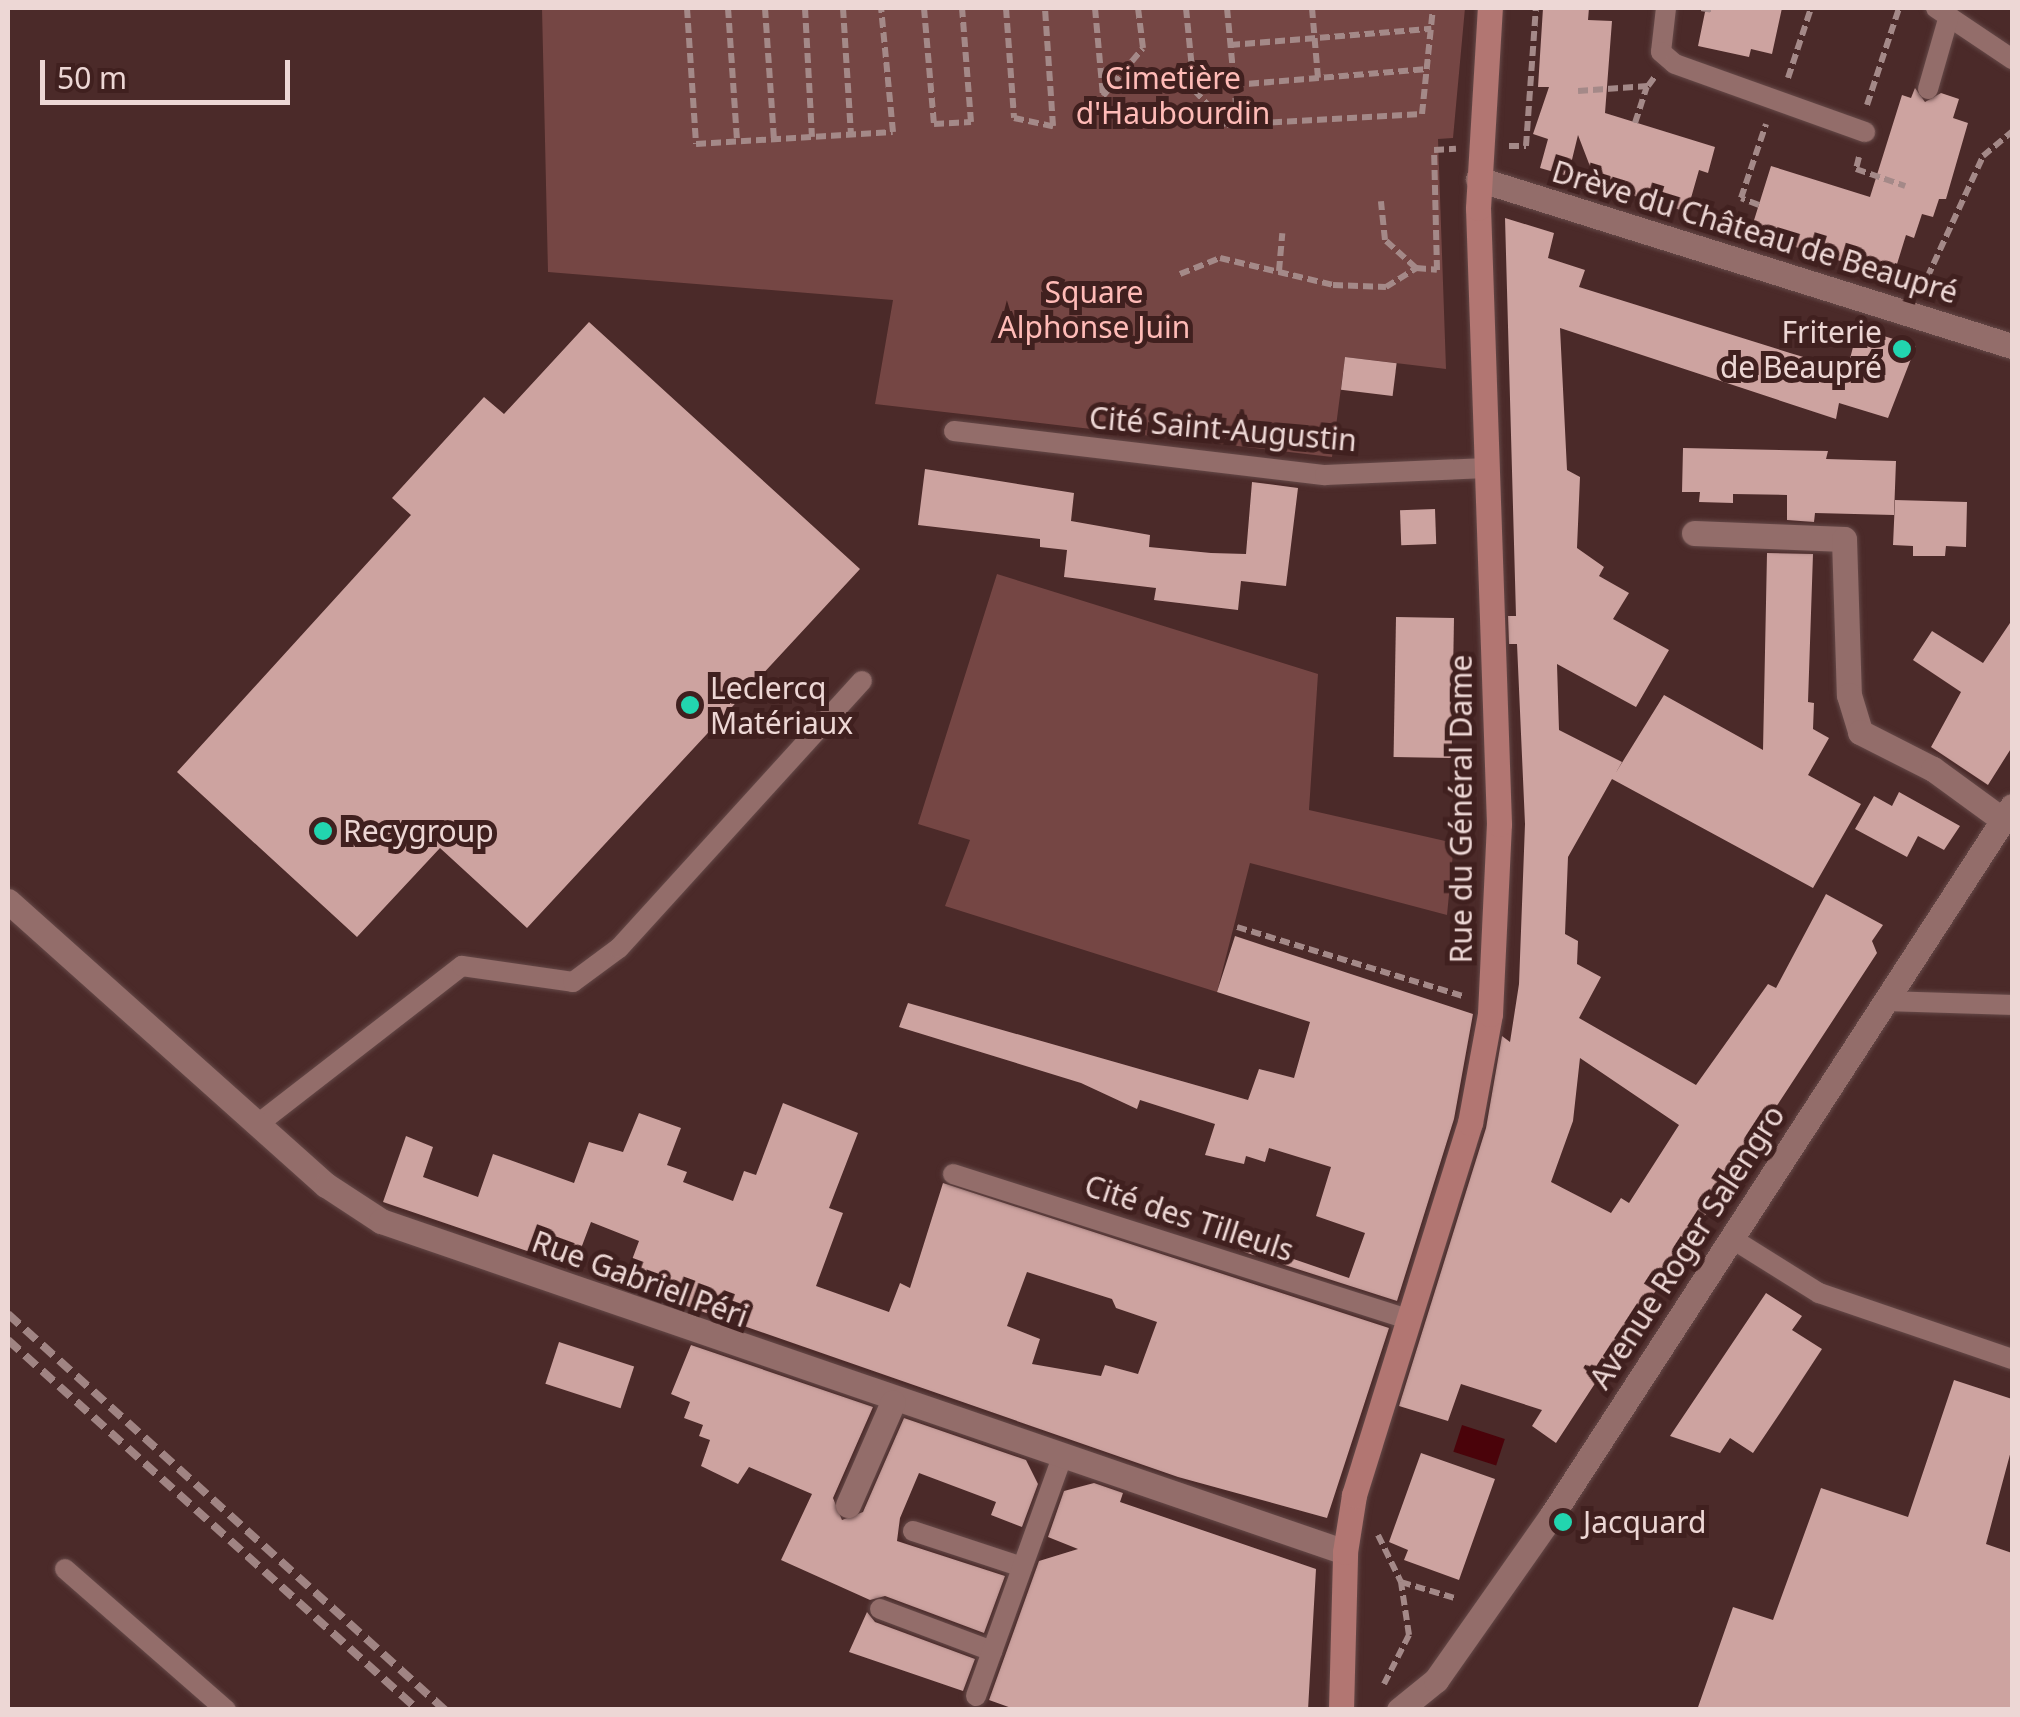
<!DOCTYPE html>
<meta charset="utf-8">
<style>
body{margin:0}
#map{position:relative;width:2020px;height:1717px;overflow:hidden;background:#4b2a29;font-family:"Noto Sans",sans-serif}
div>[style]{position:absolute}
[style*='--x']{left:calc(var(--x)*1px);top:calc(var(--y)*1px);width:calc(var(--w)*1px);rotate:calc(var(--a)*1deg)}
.green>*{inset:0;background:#754644}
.water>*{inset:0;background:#4a030a;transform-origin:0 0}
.building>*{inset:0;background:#cda3a0;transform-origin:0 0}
.path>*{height:6px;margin-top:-3px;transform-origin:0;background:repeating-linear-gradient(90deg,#a48988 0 10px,transparent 0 15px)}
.roads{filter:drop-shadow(0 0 2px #654948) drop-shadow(0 0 2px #654948)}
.lane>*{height:20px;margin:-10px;padding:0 10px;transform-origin:10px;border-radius:10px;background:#936d6a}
.street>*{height:25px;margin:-12.5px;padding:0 12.5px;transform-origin:12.5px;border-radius:12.5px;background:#936d6a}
.secondary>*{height:25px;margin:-12.5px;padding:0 12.5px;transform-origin:12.5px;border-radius:12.5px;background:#b27672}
.rail>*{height:8px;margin-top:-4px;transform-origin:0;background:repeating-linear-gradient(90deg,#a08483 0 15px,transparent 0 23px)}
.dots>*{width:28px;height:28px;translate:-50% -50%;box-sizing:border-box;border:5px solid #40201f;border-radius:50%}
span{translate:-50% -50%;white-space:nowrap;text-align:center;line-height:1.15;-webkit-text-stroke:10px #40201f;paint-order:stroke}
.park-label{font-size:30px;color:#ffbbb7}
.street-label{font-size:30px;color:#edd7d5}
.poi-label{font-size:30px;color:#edd7d5}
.right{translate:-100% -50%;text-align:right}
.left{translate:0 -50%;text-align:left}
.frame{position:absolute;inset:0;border:10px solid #edd7d5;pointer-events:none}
.scale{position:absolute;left:40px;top:60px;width:250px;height:45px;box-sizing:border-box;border:5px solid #edd7d5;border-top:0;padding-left:12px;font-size:30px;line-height:35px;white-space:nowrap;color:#edd7d5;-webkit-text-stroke:8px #40201f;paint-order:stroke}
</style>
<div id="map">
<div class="green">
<div style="clip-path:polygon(542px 8px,1465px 8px,1453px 138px,1438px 139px,1446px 369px,1345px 357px,1332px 457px,875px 404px,893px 300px,548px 272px)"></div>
<div style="clip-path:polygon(997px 574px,1318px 674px,1309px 810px,1454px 843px,1447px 915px,1250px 863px,1217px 992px,945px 906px,970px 840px,918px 824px)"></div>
</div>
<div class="water">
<div style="left:1462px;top:1425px;width:45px;height:28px;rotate:18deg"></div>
</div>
<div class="building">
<div style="clip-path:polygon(1543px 8px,1589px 8px,1588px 20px,1612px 21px,1605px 113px,1715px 147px,1708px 173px,1699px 170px,1687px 212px,1615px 190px,1601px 195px,1578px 135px,1568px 176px,1540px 168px,1548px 139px,1533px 134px,1549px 87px,1538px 87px)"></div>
<div style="clip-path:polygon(1713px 8px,1782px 8px,1772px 54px,1751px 49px,1749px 57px,1698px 46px,1705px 12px)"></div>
<div style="clip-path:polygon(1915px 88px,1925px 102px,1941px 93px,1959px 99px,1953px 118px,1968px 123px,1946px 199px,1939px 199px,1933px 217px,1922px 214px,1914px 238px,1906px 235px,1893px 277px,1821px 255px,1808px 258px,1802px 249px,1750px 233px,1771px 166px,1870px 197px,1902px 95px,1911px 98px)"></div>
<div style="clip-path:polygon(evenodd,1505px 218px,1554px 233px,1548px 258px,1585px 270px,1579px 287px,1790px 353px,1847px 370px,1858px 328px,1916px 346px,1888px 418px,1839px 403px,1836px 419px,1560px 328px,1567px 470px,1580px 477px,1577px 548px,1604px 567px,1599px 576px,1629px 593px,1613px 619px,1669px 650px,1636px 707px,1557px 664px,1559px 730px,1622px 762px,1615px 774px,1664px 695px,1763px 750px,1767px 553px,1813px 554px,1808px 702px,1814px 703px,1813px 729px,1829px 738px,1808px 775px,1861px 804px,1813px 888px,1612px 779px,1568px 857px,1565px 934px,1578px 941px,1577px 964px,1601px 977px,1579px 1018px,1696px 1085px,1768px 984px,1776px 988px,1826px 894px,1883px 925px,1872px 941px,1877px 953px,1556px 1443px,1532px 1426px,1542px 1410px,1461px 1384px,1448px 1421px,1399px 1406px,1486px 1128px,1502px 1036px,1510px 1042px,1519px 984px,1525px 824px,1517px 644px,1509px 644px,1508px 616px,1516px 616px,1505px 218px,1580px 1058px,1679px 1125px,1629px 1203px,1621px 1198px,1611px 1213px,1551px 1182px,1573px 1121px,1580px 1058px)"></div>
<div style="clip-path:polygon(589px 322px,860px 569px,527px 928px,440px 848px,357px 937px,177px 772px,411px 515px,392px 498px,484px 397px,504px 414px)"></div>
<div style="left:1345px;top:357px;width:52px;height:33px;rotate:7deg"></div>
<div style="clip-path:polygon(1683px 448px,1828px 451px,1826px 459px,1896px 461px,1894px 515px,1815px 513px,1814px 522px,1787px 520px,1787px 495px,1733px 494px,1733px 503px,1699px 502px,1700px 492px,1682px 492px)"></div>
<div style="clip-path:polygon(925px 469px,1074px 493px,1071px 521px,1150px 535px,1149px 547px,1211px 553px,1246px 554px,1252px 482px,1298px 488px,1286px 586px,1241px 581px,1238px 610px,1154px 600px,1156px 588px,1064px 577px,1067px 550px,1040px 547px,1040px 539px,918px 525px)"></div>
<div style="clip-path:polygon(1895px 500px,1967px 502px,1966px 547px,1946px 546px,1945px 556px,1913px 556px,1913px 546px,1893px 545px)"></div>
<div style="left:1435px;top:509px;width:35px;height:35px;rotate:88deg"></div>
<div style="left:1454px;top:618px;width:140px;height:58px;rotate:91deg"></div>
<div style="clip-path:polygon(2012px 620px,2012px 747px,1988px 785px,1931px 747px,1961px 692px,1913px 660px,1932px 631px,1983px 663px)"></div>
<div style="clip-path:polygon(1899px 792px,1960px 826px,1944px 850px,1918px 836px,1907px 857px,1855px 829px,1874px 796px,1892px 806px)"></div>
<div style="clip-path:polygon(1235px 936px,1473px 1014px,1454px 1119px,1397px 1301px,1238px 1250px,1241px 1241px,1349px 1278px,1365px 1233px,1316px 1216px,1331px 1167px,1269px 1148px,1265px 1162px,1246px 1156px,1244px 1164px,1205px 1155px,1215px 1124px,1140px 1100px,1137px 1109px,1081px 1083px,899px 1027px,908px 1003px,1248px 1100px,1259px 1069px,1294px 1078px,1310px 1022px,1217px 992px)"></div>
<div style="clip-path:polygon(evenodd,783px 1103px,858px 1133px,829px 1208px,843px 1213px,816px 1286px,889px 1312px,900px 1283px,910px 1288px,943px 1183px,1389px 1328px,1327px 1518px,1178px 1477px,623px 1284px,639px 1241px,591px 1222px,574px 1267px,383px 1202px,406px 1136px,433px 1147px,423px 1177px,478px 1197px,493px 1154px,574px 1183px,589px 1142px,623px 1152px,639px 1113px,681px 1128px,667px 1165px,687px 1172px,683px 1182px,733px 1201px,744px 1171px,756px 1175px,783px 1103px,1027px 1272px,1112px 1299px,1116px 1308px,1157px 1322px,1138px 1374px,1105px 1365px,1101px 1376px,1032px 1364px,1040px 1339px,1007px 1326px,1027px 1272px)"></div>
<div style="clip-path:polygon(1766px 1293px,1802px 1316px,1792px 1330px,1822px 1349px,1780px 1413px,1753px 1453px,1730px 1438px,1720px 1453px,1670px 1436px)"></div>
<div style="left:559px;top:1342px;width:79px;height:44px;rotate:18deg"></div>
<div style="clip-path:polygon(691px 1345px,873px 1407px,833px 1498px,842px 1520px,863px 1512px,904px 1418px,1026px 1460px,1038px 1484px,1022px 1527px,991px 1515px,996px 1502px,919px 1473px,900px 1518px,897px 1541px,1005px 1576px,984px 1633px,885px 1596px,870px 1600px,781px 1560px,812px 1494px,749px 1467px,738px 1484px,701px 1466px,710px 1440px,699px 1436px,703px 1425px,684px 1418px,690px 1402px,671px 1394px)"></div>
<div style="clip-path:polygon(1954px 1380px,2012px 1399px,2012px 1447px,1986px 1544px,2012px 1553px,2012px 1710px,1697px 1710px,1733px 1607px,1773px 1620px,1821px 1488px,1908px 1517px)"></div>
<div style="clip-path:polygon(1421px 1453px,1495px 1479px,1459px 1580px,1404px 1560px,1408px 1550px,1389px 1542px)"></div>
<div style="clip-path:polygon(1094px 1483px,1123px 1493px,1120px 1502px,1316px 1569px,1308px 1710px,1017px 1710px,989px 1700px,1039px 1561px,1078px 1549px,1048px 1537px,1064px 1491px)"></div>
<div style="clip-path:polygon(867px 1612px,875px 1622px,975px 1659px,963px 1691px,849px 1652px)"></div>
</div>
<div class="path">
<div style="--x:687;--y:8;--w:136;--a:86.2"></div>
<div style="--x:696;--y:144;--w:197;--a:-3.5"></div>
<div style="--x:893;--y:132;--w:125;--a:-95.5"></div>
<div style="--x:728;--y:8;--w:133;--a:86.1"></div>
<div style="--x:765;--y:8;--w:131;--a:86.1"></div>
<div style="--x:805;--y:8;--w:129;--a:86.9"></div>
<div style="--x:843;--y:8;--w:127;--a:86.4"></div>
<div style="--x:924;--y:8;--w:116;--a:85.1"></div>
<div style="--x:934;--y:124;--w:37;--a:-3"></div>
<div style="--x:971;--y:122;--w:114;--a:-94.5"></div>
<div style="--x:1006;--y:8;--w:110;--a:85.8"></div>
<div style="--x:1014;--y:118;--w:40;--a:12"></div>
<div style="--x:1053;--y:126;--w:118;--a:-93.9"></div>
<div style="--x:1095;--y:8;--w:88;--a:84.8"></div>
<div style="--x:1103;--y:96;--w:62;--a:-50.2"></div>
<div style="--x:1143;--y:48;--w:40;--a:-97.1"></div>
<div style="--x:1186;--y:8;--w:82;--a:84.4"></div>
<div style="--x:1194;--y:90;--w:48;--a:46.7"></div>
<div style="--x:1227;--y:125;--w:195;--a:-3.2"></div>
<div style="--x:1422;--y:114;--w:107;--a:-84.1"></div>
<div style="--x:1227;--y:8;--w:117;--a:84.6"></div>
<div style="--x:1312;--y:8;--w:70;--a:85.1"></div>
<div style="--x:1701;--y:8;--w:11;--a:10"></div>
<div style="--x:1230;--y:45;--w:202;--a:-4.6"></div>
<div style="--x:1788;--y:78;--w:74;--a:-71.8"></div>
<div style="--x:1234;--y:85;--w:194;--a:-4.7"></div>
<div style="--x:1578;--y:91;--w:70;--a:-4.1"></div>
<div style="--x:1648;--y:86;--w:14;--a:-54"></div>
<div style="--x:1867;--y:105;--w:102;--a:-71.7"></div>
<div style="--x:1635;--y:123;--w:38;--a:-72"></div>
<div style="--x:1509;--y:146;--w:17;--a:0"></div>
<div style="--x:1526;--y:146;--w:138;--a:-85.9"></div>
<div style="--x:1859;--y:157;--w:12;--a:104"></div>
<div style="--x:1856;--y:169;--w:52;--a:19.1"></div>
<div style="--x:1759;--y:205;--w:19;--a:-159"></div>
<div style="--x:1741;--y:198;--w:78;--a:-71.3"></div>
<div style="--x:1416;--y:268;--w:21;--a:5"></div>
<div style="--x:1437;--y:270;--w:120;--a:-91.4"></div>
<div style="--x:1434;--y:150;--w:22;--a:-3"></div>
<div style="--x:1279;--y:271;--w:38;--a:-85"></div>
<div style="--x:1180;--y:274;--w:43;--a:-21.8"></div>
<div style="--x:1220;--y:258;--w:116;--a:13.4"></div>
<div style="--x:1333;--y:285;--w:53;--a:2.2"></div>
<div style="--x:1386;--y:287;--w:36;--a:-32"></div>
<div style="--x:1416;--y:268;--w:42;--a:-137.9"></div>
<div style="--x:1385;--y:240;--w:39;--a:-96"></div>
<div style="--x:1921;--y:291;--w:149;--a:-65.3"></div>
<div style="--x:1983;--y:156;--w:38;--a:-40"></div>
<div style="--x:1237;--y:927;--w:239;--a:17"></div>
<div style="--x:1378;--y:1535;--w:52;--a:63.9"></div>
<div style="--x:1401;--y:1582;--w:59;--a:16.6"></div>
<div style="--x:1384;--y:1684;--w:55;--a:-63"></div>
<div style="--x:1409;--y:1635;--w:54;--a:-98.6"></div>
</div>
<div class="roads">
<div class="lane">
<div style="--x:1666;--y:8;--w:44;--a:96.5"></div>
<div style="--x:1661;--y:52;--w:18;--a:41"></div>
<div style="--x:1675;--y:64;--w:202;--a:19.7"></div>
<div style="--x:1936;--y:8;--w:92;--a:33.9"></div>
<div style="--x:1928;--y:89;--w:76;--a:-74"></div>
<div style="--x:954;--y:431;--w:374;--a:6.8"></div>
<div style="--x:1325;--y:475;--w:162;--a:-2.5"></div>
<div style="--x:1887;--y:1001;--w:125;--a:1.8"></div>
<div style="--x:258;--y:1124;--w:258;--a:-37.8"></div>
<div style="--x:462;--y:966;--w:112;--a:8.2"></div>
<div style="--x:573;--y:982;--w:57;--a:-36.5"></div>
<div style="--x:619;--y:948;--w:361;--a:-47.7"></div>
<div style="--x:953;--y:1174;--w:477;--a:17.7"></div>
<div style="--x:1731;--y:1238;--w:104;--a:32"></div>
<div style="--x:1819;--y:1293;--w:204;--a:18.9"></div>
<div style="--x:913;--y:1531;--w:115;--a:18.3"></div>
<div style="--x:65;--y:1569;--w:214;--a:41.2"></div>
<div style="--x:880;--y:1609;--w:120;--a:20.6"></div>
<div style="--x:976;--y:1696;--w:254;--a:-70.2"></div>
</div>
<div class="street">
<div style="--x:1478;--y:179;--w:560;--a:17.37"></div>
<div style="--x:1694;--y:533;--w:150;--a:2.3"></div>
<div style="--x:1844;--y:539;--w:156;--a:88.2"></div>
<div style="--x:1849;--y:695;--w:39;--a:73"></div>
<div style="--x:1860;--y:732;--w:82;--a:26.9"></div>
<div style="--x:1933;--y:769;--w:87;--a:36.1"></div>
<div style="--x:8;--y:901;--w:426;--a:41.8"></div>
<div style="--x:326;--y:1185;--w:66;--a:33.2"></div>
<div style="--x:381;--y:1221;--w:1019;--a:18.95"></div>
<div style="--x:848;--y:1505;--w:112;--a:-66.4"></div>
<div style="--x:1399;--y:1710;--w:48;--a:-39"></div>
<div style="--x:1436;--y:1680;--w:202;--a:-54.9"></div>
<div style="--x:1552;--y:1515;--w:845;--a:-57.02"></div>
</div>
<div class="secondary">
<div style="--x:1341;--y:1710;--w:158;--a:-88.5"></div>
<div style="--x:1345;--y:1552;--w:58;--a:-81"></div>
<div style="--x:1354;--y:1495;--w:390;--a:-72.7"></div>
<div style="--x:1470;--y:1123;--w:111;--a:-79.6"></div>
<div style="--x:1490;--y:1014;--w:190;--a:-87.3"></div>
<div style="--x:1499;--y:824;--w:616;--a:-91.95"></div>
<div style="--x:1478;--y:208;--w:200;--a:-86.6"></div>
</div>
</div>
<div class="rail">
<div style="--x:8;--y:1314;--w:590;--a:42.18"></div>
<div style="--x:8;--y:1340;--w:552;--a:42.06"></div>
</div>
<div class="dots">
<div style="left:1902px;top:349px;background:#22d5af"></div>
<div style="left:690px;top:705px;background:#22d5af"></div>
<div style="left:323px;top:831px;background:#22d5af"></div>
<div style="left:1563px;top:1522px;background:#22d5af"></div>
</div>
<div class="park-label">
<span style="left:1173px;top:95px">Cimetière<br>d'Haubourdin</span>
<span style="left:1094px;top:309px">Square<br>Alphonse Juin</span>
</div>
<div class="street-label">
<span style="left:1755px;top:232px;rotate:17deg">Drève du Château de Beaupré</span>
<span style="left:1223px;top:429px;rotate:5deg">Cité Saint-Augustin</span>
<span style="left:1461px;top:809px;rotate:-90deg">Rue du Général Dame</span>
<span style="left:1189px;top:1218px;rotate:18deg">Cité des Tilleuls</span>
<span style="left:1687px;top:1247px;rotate:-57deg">Avenue Roger Salengro</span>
<span style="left:640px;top:1279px;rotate:20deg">Rue Gabriel Péri</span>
</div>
<div class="poi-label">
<span class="right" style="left:1882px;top:349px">Friterie<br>de Beaupré</span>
<span class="left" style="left:710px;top:705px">Leclercq<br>Matériaux</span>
<span class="left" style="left:343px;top:831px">Recygroup</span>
<span class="left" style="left:1583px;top:1522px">Jacquard</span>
</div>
<div class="frame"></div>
<div class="scale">50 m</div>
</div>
